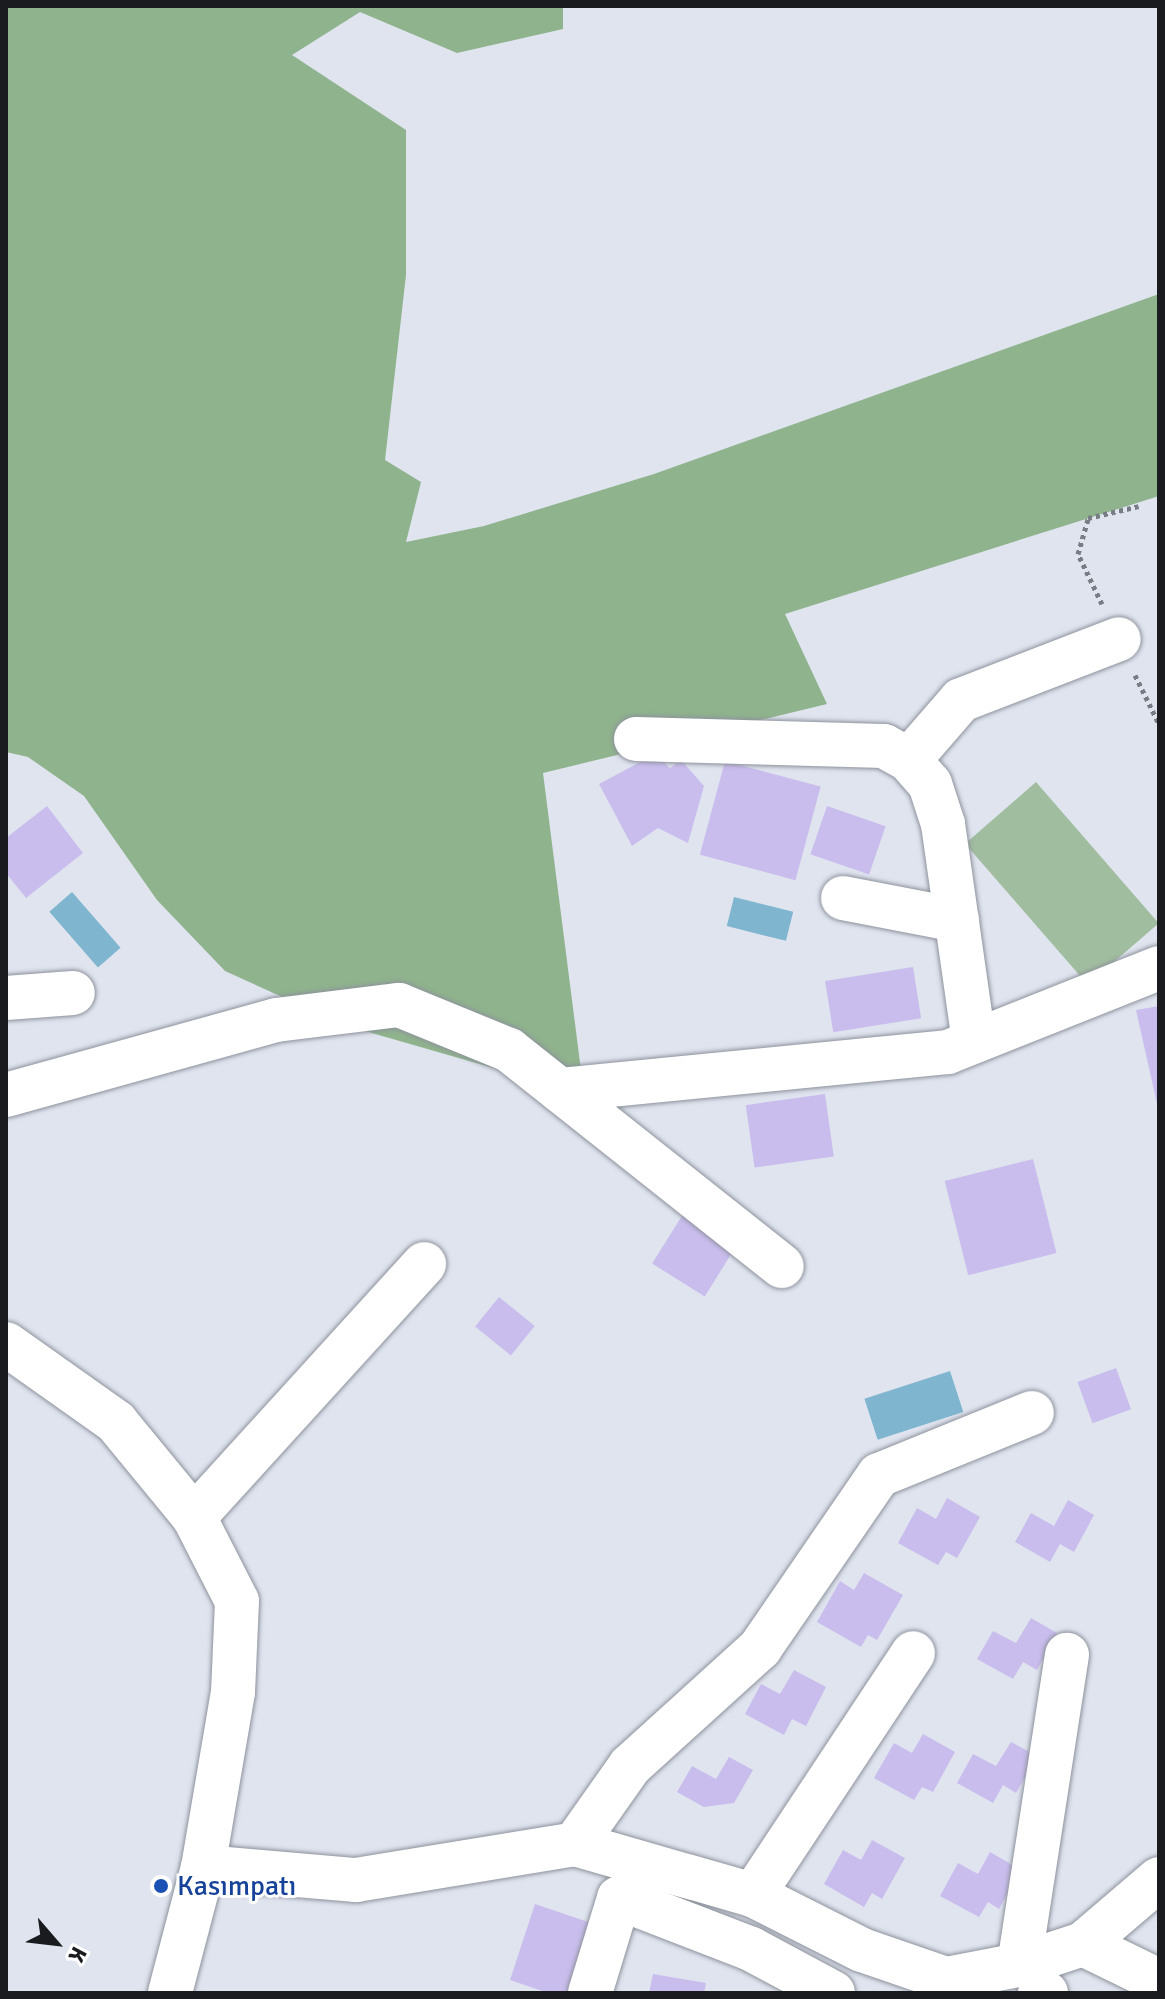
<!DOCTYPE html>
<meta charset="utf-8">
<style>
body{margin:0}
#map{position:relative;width:1165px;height:1999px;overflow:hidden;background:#dfe4ef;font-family:Signika,sans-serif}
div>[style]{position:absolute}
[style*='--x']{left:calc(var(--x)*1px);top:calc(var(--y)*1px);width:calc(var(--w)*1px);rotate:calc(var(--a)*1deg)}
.green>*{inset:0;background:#a1bd9f;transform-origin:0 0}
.forest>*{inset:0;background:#8fb38d}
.water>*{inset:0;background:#80b5cf;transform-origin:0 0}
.building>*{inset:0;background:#c9bded;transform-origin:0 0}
.path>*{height:5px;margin-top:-2.5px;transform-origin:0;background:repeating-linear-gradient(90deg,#787c83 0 4px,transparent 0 8px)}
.roads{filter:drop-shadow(0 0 2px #8d929c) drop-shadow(0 0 2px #8d929c)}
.minor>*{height:44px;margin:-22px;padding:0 22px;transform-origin:22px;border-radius:22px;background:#fff}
.major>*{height:44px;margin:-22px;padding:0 22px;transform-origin:22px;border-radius:22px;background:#fff}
.dots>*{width:22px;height:22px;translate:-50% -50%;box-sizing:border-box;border:4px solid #fff;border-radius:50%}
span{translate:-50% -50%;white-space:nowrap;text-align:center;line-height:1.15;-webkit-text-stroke:6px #fff;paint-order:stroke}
.transit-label{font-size:28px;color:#164399}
.left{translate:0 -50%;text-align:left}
.frame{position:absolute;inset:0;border:8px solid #191b1f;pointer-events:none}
.north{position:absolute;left:16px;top:1903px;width:80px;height:80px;-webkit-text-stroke:6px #fff;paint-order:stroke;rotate:118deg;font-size:22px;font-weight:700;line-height:32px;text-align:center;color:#191b1f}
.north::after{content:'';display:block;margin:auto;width:28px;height:36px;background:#191b1f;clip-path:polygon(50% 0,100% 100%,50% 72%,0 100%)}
</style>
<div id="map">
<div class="green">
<div style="left:1036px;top:782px;width:187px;height:94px;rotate:49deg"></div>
</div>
<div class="forest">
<div style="clip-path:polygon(6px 6px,563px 6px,563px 29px,457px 53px,360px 12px,292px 55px,406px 130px,406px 275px,385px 460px,421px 482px,406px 542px,484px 526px,654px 474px,1159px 294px,1159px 496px,785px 614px,827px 704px,543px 773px,584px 1094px,344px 1025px,225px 971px,157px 900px,84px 796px,28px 757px,6px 752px)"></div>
</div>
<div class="water">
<div style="left:72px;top:892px;width:74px;height:30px;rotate:49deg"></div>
<div style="left:734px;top:897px;width:61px;height:30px;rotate:14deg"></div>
<div style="left:950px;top:1371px;width:43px;height:90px;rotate:72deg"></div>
</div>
<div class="building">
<div style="clip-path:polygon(655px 754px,670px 768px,681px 760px,704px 786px,688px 843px,658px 828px,632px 846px,599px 784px)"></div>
<div style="left:725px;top:761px;width:99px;height:97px;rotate:15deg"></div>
<div style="clip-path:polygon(47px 806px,83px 853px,26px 898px,6px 873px,6px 838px)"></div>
<div style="left:827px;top:806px;width:62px;height:51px;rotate:19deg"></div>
<div style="left:913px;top:967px;width:52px;height:89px;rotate:81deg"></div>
<div style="clip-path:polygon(1159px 1006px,1159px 1108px,1158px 1108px,1136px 1010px)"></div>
<div style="left:825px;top:1094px;width:63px;height:80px;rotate:82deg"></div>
<div style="left:1033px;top:1159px;width:97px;height:91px;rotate:76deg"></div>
<div style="left:685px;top:1211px;width:62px;height:62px;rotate:32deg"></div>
<div style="left:499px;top:1297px;width:46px;height:38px;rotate:39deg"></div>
<div style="left:1116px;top:1368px;width:44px;height:41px;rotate:70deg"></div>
<div style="clip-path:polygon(947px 1498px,980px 1517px,957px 1558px,946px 1552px,938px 1565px,898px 1543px,917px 1508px,936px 1519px)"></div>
<div style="clip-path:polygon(1068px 1500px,1094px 1515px,1074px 1552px,1060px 1544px,1050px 1562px,1015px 1542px,1031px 1513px,1054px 1526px)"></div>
<div style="clip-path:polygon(864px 1573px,903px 1595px,877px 1640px,868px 1635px,861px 1647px,817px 1622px,840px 1581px,854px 1590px)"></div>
<div style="clip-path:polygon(1031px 1618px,1057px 1633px,1037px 1670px,1023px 1662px,1013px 1679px,977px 1659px,993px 1631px,1016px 1643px)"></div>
<div style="clip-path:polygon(794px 1670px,826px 1687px,806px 1726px,792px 1719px,784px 1735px,745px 1714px,761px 1684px,780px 1694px)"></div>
<div style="clip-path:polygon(923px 1734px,955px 1752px,933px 1792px,922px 1787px,914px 1800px,874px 1778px,894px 1743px,912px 1753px)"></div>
<div style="clip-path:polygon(1011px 1742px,1037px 1756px,1016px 1793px,1003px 1785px,993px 1803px,957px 1783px,973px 1754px,996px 1766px)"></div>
<div style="clip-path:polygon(729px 1757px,753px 1770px,734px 1803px,704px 1807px,677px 1792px,692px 1766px,716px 1779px)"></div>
<div style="clip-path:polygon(872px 1840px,905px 1858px,882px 1899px,872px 1893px,864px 1907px,824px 1884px,843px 1850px,861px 1860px)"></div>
<div style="clip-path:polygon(990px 1852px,1021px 1870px,999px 1909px,988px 1902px,979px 1917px,940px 1896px,958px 1863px,978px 1874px)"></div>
<div style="clip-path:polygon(535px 1904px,591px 1923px,567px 1993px,548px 1993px,510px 1980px)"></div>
<div style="clip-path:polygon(653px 1974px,706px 1983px,704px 1993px,649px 1993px)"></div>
</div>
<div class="path">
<div style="--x:1102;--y:604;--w:55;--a:-115.6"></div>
<div style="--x:1078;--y:554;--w:37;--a:-74"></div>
<div style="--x:1088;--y:518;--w:52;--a:-13.2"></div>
<div style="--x:1135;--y:675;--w:55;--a:63.9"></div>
</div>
<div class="roads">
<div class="minor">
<div style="--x:636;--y:739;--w:248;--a:1.6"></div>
<div style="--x:884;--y:746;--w:29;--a:29"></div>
<div style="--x:909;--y:760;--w:32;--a:49"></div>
<div style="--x:930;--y:784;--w:42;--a:72"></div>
<div style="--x:943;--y:824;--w:219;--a:81.9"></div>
<div style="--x:909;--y:760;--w:79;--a:-49.1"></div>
<div style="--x:961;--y:700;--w:169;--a:-21.1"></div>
<div style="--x:843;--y:898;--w:116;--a:10.9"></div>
<div style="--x:6;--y:998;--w:67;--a:-4.3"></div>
<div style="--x:560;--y:1090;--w:390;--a:-5.6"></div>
<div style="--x:948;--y:1052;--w:227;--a:-21.7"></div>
<div style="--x:6;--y:1095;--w:280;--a:-15.5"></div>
<div style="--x:276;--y:1020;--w:124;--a:-7"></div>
<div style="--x:399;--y:1005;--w:119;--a:22.2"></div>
<div style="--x:509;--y:1050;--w:348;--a:38.4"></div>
<div style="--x:194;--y:1517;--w:342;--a:-47.7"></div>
<div style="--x:575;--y:1844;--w:95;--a:-54.8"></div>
<div style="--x:630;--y:1766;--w:176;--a:-42.2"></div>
<div style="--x:760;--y:1648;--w:210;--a:-55.5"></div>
<div style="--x:879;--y:1475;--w:165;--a:-22.1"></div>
<div style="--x:203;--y:1867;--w:154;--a:4.9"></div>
<div style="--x:356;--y:1880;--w:222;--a:-9.3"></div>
<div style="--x:575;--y:1844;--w:185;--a:16"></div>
<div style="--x:753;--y:1895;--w:122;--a:26.8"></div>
<div style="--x:862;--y:1950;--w:89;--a:19"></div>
<div style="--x:946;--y:1979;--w:74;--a:-10.9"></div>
<div style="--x:1019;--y:1965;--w:67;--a:-18.2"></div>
<div style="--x:1083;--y:1944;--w:100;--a:-40.5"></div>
<div style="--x:753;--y:1895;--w:290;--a:-56.5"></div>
<div style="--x:1083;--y:1944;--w:85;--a:26"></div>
<div style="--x:1019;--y:1965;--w:314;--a:-81.2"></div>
<div style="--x:590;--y:1993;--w:99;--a:-73"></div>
<div style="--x:619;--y:1898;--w:142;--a:21.1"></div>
<div style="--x:751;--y:1949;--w:93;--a:28.2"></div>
<div style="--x:1040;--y:1993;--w:6;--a:0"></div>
</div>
<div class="major">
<div style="--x:6;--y:1344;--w:135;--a:35.3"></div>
<div style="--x:116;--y:1422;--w:123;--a:50.6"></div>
<div style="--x:194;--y:1517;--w:94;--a:62.9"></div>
<div style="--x:237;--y:1601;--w:91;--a:92.5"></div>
<div style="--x:233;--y:1692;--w:178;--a:99.7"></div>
<div style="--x:203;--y:1867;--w:130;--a:104.7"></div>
</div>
</div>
<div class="dots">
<div style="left:161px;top:1886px;background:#1a4fb4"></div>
</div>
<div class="transit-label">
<span class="left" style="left:177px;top:1886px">Kasımpatı</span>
</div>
<div class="frame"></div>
<div class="north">K</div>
</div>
